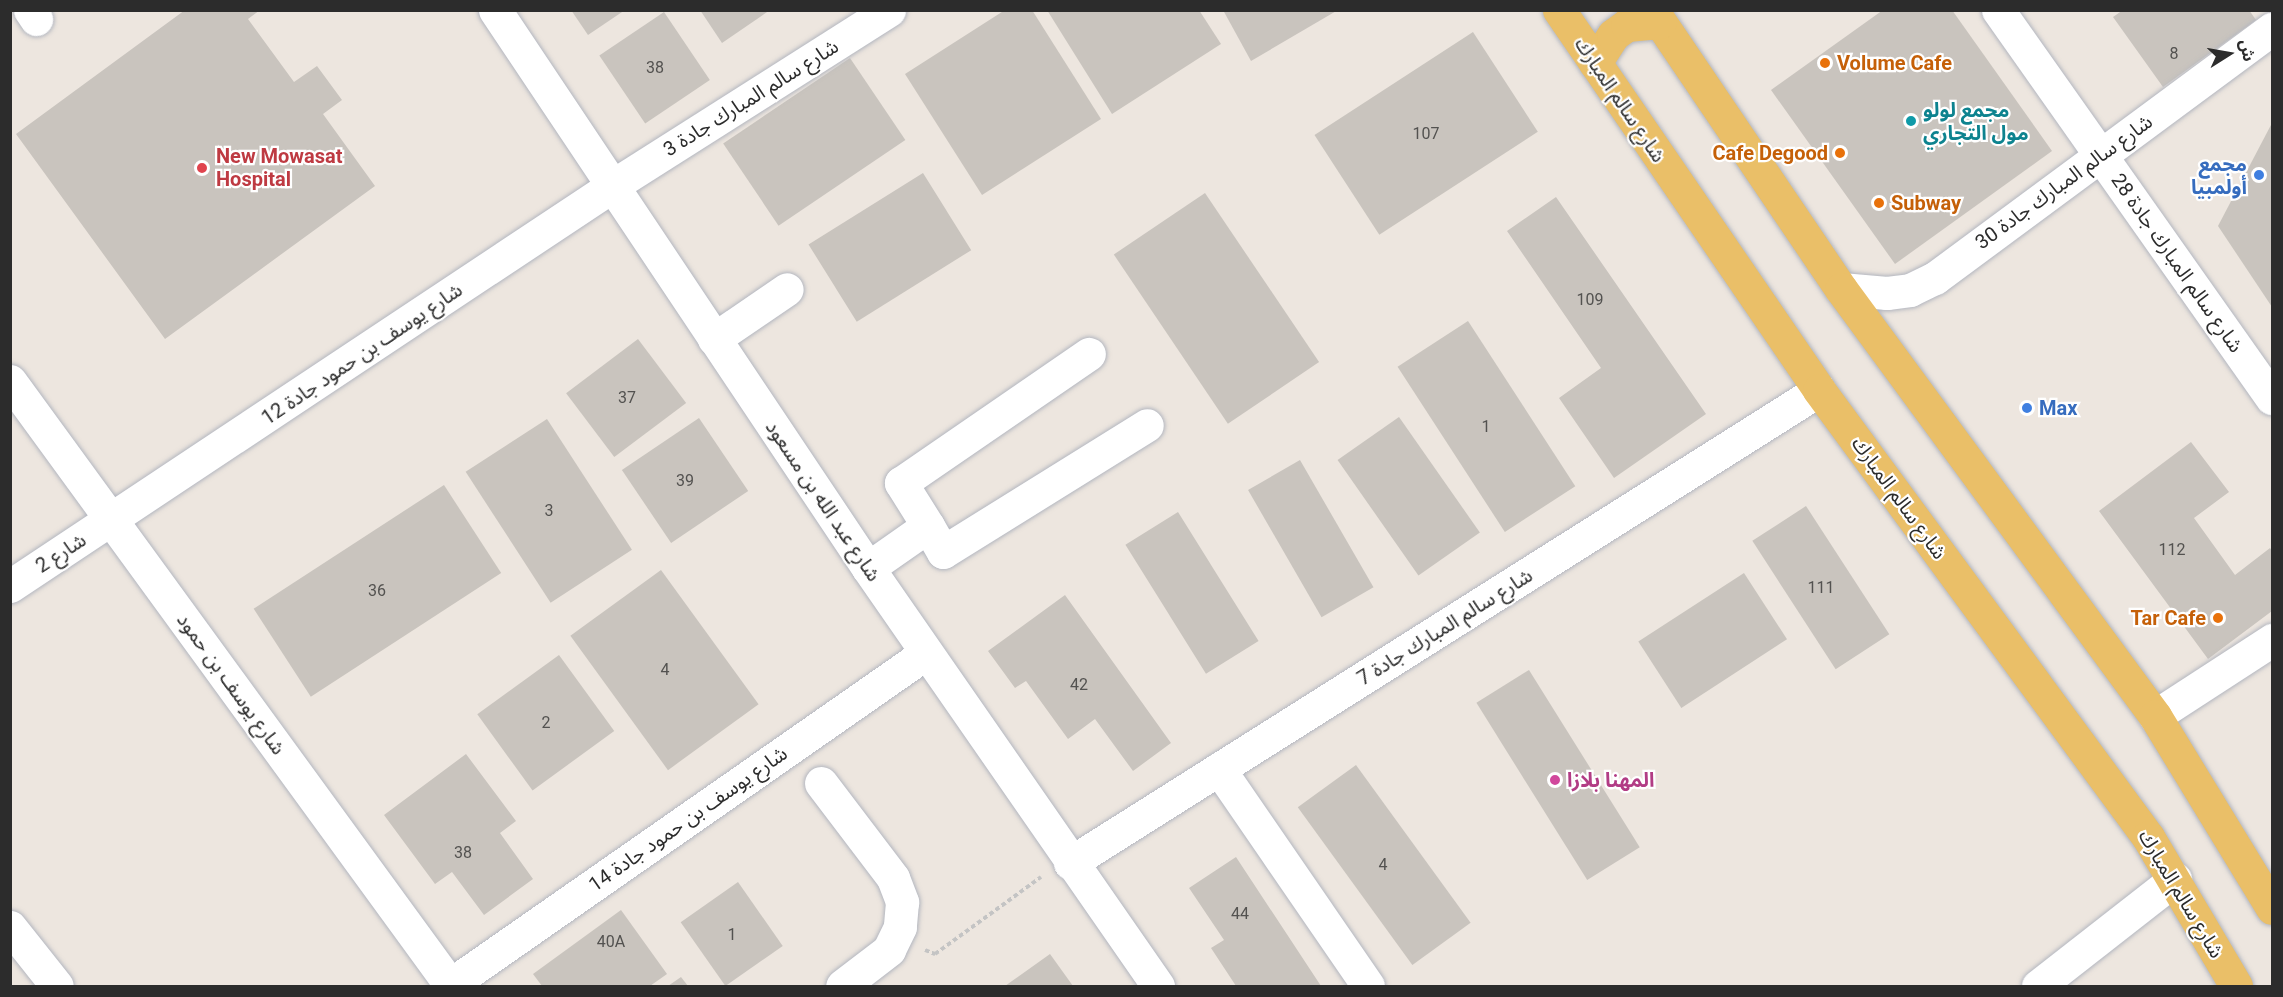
<!DOCTYPE html>
<meta charset="utf-8">
<style>
body{margin:0}
#map{position:relative;width:2283px;height:997px;overflow:hidden;background:#ede6df;font-family:Roboto,"Noto Sans Arabic",sans-serif}
div>[style]{position:absolute}
[style*='--x']{left:calc(var(--x)*1px);top:calc(var(--y)*1px);width:calc(var(--w)*1px);rotate:calc(var(--a)*1deg)}
.building>*{inset:0;background:#c9c4be;transform-origin:0 0}
.path>*{height:4px;margin-top:-2px;transform-origin:0;background:repeating-linear-gradient(90deg,#c4c4c4 0 4.5px,transparent 0 7.5px)}
.roads{filter:drop-shadow(0 0 2px #b3b6bf) drop-shadow(0 0 2px #b3b6bf)}
.minor>*{height:33px;margin:-16.5px;padding:0 16.5px;transform-origin:16.5px;border-radius:16.5px;background:#fff}
.major>*{height:33px;margin:-16.5px;padding:0 16.5px;transform-origin:16.5px;border-radius:16.5px;background:#eabf68}
.dots>*{width:16px;height:16px;translate:-50% -50%;box-sizing:border-box;border:3px solid #fff;border-radius:50%}
span{translate:-50% -50%;white-space:nowrap;text-align:center;line-height:1.15;-webkit-text-stroke:4.5px #fff;paint-order:stroke}
.number-label{font-size:16px;color:#535250}
.number-label span{-webkit-text-stroke-width:0}
.food-label{font-size:20px;color:#c56008;font-weight:700}
.left{translate:0 -50%;text-align:left}
.right{translate:-100% -50%;text-align:right}
.street-label{font-size:20px;color:#2c2c2c}
.culture-label{font-size:20px;color:#0d838f;font-weight:700}
.health-label{font-size:20px;color:#be3a42;font-weight:700}
.shop-label{font-size:20px;color:#366cbe;font-weight:700}
.hotel-label{font-size:20px;color:#b23c85;font-weight:700}
.frame{position:absolute;inset:0;border:12px solid #2c2c2c;pointer-events:none}
.north{position:absolute;left:2199px;top:24px;width:60px;height:60px;-webkit-text-stroke:4px #fff;paint-order:stroke;rotate:79deg;font-size:16px;font-weight:700;line-height:24px;text-align:center;color:#2c2c2c}
.north::after{content:'';display:block;margin:auto;width:21px;height:27px;background:#2c2c2c;clip-path:polygon(50% 0,100% 100%,50% 72%,0 100%)}
</style>
<div id="map">
<div class="building">
<div style="clip-path:polygon(185px 10px,260px 10px,248px 19px,294px 82px,317px 66px,342px 100px,323px 114px,375px 186px,165px 339px,16px 134px)"></div>
<div style="clip-path:polygon(571px 10px,625px 10px,588px 35px)"></div>
<div style="clip-path:polygon(700px 10px,770px 10px,722px 43px)"></div>
<div style="clip-path:polygon(1005px 10px,1032px 10px,1101px 119px,982px 195px,905px 74px)"></div>
<div style="clip-path:polygon(1047px 10px,1199px 10px,1221px 44px,1112px 114px)"></div>
<div style="clip-path:polygon(1223px 10px,1338px 10px,1251px 61px)"></div>
<div style="clip-path:polygon(1883px 10px,1952px 10px,2052px 151px,1895px 264px,1771px 90px)"></div>
<div style="clip-path:polygon(2123px 10px,2249px 10px,2256px 20px,2163px 87px,2113px 17px)"></div>
<div style="left:664px;top:12px;width:82px;height:78px;rotate:56deg"></div>
<div style="left:1473px;top:32px;width:119px;height:189px;rotate:57deg"></div>
<div style="left:850px;top:58px;width:99px;height:153px;rotate:56deg"></div>
<div style="clip-path:polygon(2272px 123px,2272px 307px,2218px 226px)"></div>
<div style="left:923px;top:173px;width:91px;height:135px;rotate:58deg"></div>
<div style="left:1205px;top:193px;width:204px;height:110px;rotate:56deg"></div>
<div style="clip-path:polygon(1556px 197px,1706px 414px,1614px 478px,1559px 398px,1601px 368px,1507px 231px)"></div>
<div style="left:1468px;top:321px;width:197px;height:84px;rotate:57deg"></div>
<div style="left:638px;top:339px;width:80px;height:90px;rotate:53deg"></div>
<div style="left:1399px;top:417px;width:141px;height:75px;rotate:55deg"></div>
<div style="left:699px;top:418px;width:88px;height:93px;rotate:56deg"></div>
<div style="left:547px;top:419px;width:156px;height:97px;rotate:57deg"></div>
<div style="clip-path:polygon(2191px 442px,2229px 492px,2194px 518px,2235px 575px,2270px 548px,2272px 551px,2272px 611px,2208px 659px,2099px 511px)"></div>
<div style="left:1300px;top:460px;width:147px;height:60px;rotate:60deg"></div>
<div style="left:444px;top:485px;width:105px;height:227px;rotate:57deg"></div>
<div style="left:1806px;top:506px;width:153px;height:64px;rotate:57deg"></div>
<div style="left:1178px;top:512px;width:152px;height:62px;rotate:58deg"></div>
<div style="left:661px;top:570px;width:166px;height:112px;rotate:54deg"></div>
<div style="left:1744px;top:573px;width:79px;height:126px;rotate:57deg"></div>
<div style="clip-path:polygon(1065px 595px,1171px 743px,1133px 771px,1095px 719px,1068px 739px,1026px 681px,1015px 688px,988px 651px)"></div>
<div style="left:559px;top:655px;width:94px;height:101px;rotate:54deg"></div>
<div style="left:1529px;top:670px;width:209px;height:62px;rotate:58deg"></div>
<div style="clip-path:polygon(466px 754px,516px 821px,500px 833px,533px 879px,484px 915px,452px 872px,435px 884px,384px 815px)"></div>
<div style="left:1356px;top:765px;width:195px;height:72px;rotate:54deg"></div>
<div style="clip-path:polygon(1236px 857px,1321px 986px,1236px 986px,1211px 948px,1224px 940px,1189px 888px)"></div>
<div style="left:738px;top:882px;width:78px;height:70px;rotate:55deg"></div>
<div style="clip-path:polygon(621px 910px,667px 974px,650px 986px,542px 986px,533px 974px)"></div>
<div style="clip-path:polygon(1050px 954px,1073px 986px,1005px 986px)"></div>
<div style="clip-path:polygon(681px 977px,688px 986px,668px 986px)"></div>
</div>
<div class="path">
<div style="--x:925;--y:950;--w:11;--a:22"></div>
<div style="--x:935;--y:954;--w:131;--a:-36"></div>
</div>
<div class="roads">
<div class="minor">
<div style="--x:30;--y:10;--w:11;--a:56"></div>
<div style="--x:495;--y:10;--w:671;--a:56.24"></div>
<div style="--x:868;--y:568;--w:509;--a:55.25"></div>
<div style="--x:1998;--y:10;--w:475;--a:54.8"></div>
<div style="--x:1841;--y:289;--w:46;--a:5"></div>
<div style="--x:1887;--y:293;--w:23;--a:-7"></div>
<div style="--x:1910;--y:290;--w:28;--a:-26"></div>
<div style="--x:1935;--y:278;--w:419;--a:-36.5"></div>
<div style="--x:714;--y:339;--w:88;--a:-34.4"></div>
<div style="--x:10;--y:381;--w:749;--a:53.91"></div>
<div style="--x:928;--y:526;--w:51;--a:-122.1"></div>
<div style="--x:901;--y:483;--w:228;--a:-34.5"></div>
<div style="--x:868;--y:568;--w:73;--a:-35"></div>
<div style="--x:928;--y:526;--w:30;--a:60"></div>
<div style="--x:943;--y:552;--w:240;--a:-31.9"></div>
<div style="--x:10;--y:586;--w:723;--a:-33.6"></div>
<div style="--x:612;--y:186;--w:328;--a:-32.4"></div>
<div style="--x:2155;--y:716;--w:140;--a:-33"></div>
<div style="--x:1219;--y:769;--w:263;--a:55.5"></div>
<div style="--x:821;--y:783;--w:119;--a:52.8"></div>
<div style="--x:893;--y:878;--w:26;--a:69"></div>
<div style="--x:902;--y:902;--w:25;--a:95"></div>
<div style="--x:900;--y:927;--w:25;--a:116"></div>
<div style="--x:889;--y:950;--w:59;--a:142.5"></div>
<div style="--x:1070;--y:863;--w:886;--a:-32.27"></div>
<div style="--x:10;--y:927;--w:75;--a:51.5"></div>
<div style="--x:450;--y:985;--w:580;--a:-34.89"></div>
<div style="--x:2038;--y:986;--w:174;--a:-38"></div>
</div>
<div class="major">
<div style="--x:1559;--y:10;--w:460;--a:55.6"></div>
<div style="--x:1819;--y:390;--w:555;--a:53.65"></div>
<div style="--x:2148;--y:837;--w:173;--a:59.4"></div>
<div style="--x:1652;--y:10;--w:337;--a:55.9"></div>
<div style="--x:1841;--y:289;--w:530;--a:53.67"></div>
<div style="--x:2155;--y:716;--w:225;--a:58.6"></div>
<div style="--x:1595;--y:63;--w:33;--a:-57"></div>
<div style="--x:1613;--y:35;--w:17;--a:-36"></div>
<div style="--x:1627;--y:25;--w:33;--a:-5"></div>
</div>
</div>
<div class="dots">
<div style="left:1825px;top:63px;background:#e8710a"></div>
<div style="left:1911px;top:121px;background:#0f9aa8"></div>
<div style="left:1840px;top:153px;background:#e8710a"></div>
<div style="left:202px;top:168px;background:#e0444e"></div>
<div style="left:2259px;top:175px;background:#3f7fe0"></div>
<div style="left:1879px;top:203px;background:#e8710a"></div>
<div style="left:2027px;top:408px;background:#3f7fe0"></div>
<div style="left:2218px;top:618px;background:#e8710a"></div>
<div style="left:1555px;top:780px;background:#d1479c"></div>
</div>
<div class="number-label">
<span style="left:2174px;top:54px">8</span>
<span style="left:655px;top:68px">38</span>
<span style="left:1426px;top:134px">107</span>
<span style="left:1590px;top:300px">109</span>
<span style="left:627px;top:398px">37</span>
<span style="left:1486px;top:427px">1</span>
<span style="left:685px;top:481px">39</span>
<span style="left:549px;top:511px">3</span>
<span style="left:2172px;top:550px">112</span>
<span style="left:1821px;top:588px">111</span>
<span style="left:377px;top:591px">36</span>
<span style="left:665px;top:670px">4</span>
<span style="left:1079px;top:685px">42</span>
<span style="left:546px;top:723px">2</span>
<span style="left:463px;top:853px">38</span>
<span style="left:1383px;top:865px">4</span>
<span style="left:1240px;top:914px">44</span>
<span style="left:732px;top:935px">1</span>
<span style="left:611px;top:942px">40A</span>
</div>
<div class="food-label">
<span class="left" style="left:1837px;top:63px">Volume Cafe</span>
<span class="right" style="left:1828px;top:153px">Cafe Degood</span>
<span class="left" style="left:1891px;top:203px">Subway</span>
<span class="right" style="left:2206px;top:618px">Tar Cafe</span>
</div>
<div class="street-label">
<span style="left:751px;top:98px;rotate:-32deg">شارع سالم المبارك جادة 3</span>
<span style="left:1620px;top:100px;rotate:56deg">شارع سالم المبارك</span>
<span style="left:2064px;top:182px;rotate:-36deg">شارع سالم المبارك جادة 30</span>
<span style="left:2177px;top:263px;rotate:55deg">شارع سالم المبارك جادة 28</span>
<span style="left:362px;top:354px;rotate:-34deg">شارع يوسف بن حمود جادة 12</span>
<span style="left:1899px;top:498px;rotate:54deg">شارع سالم المبارك</span>
<span style="left:823px;top:501px;rotate:56deg">شارع عبد الله بن مسعود</span>
<span style="left:61px;top:553px;rotate:-33deg">شارع 2</span>
<span style="left:1445px;top:627px;rotate:-32deg">شارع سالم المبارك جادة 7</span>
<span style="left:231px;top:684px;rotate:54deg">شارع يوسف بن حمود</span>
<span style="left:688px;top:819px;rotate:-35deg">شارع يوسف بن حمود جادة 14</span>
<span style="left:2181px;top:894px;rotate:59deg">شارع سالم المبارك</span>
</div>
<div class="culture-label">
<span class="left" style="left:1923px;top:122px">مجمع لولو<br>مول التجاري</span>
</div>
<div class="health-label">
<span class="left" style="left:216px;top:168px">New Mowasat<br>Hospital</span>
</div>
<div class="shop-label">
<span class="right" style="left:2247px;top:176px">مجمع<br>أولمبيا</span>
<span class="left" style="left:2039px;top:408px">Max</span>
</div>
<div class="hotel-label">
<span class="left" style="left:1567px;top:780px">المهنا بلازا</span>
</div>
<div class="frame"></div>
<div class="north">ش</div>
</div>
